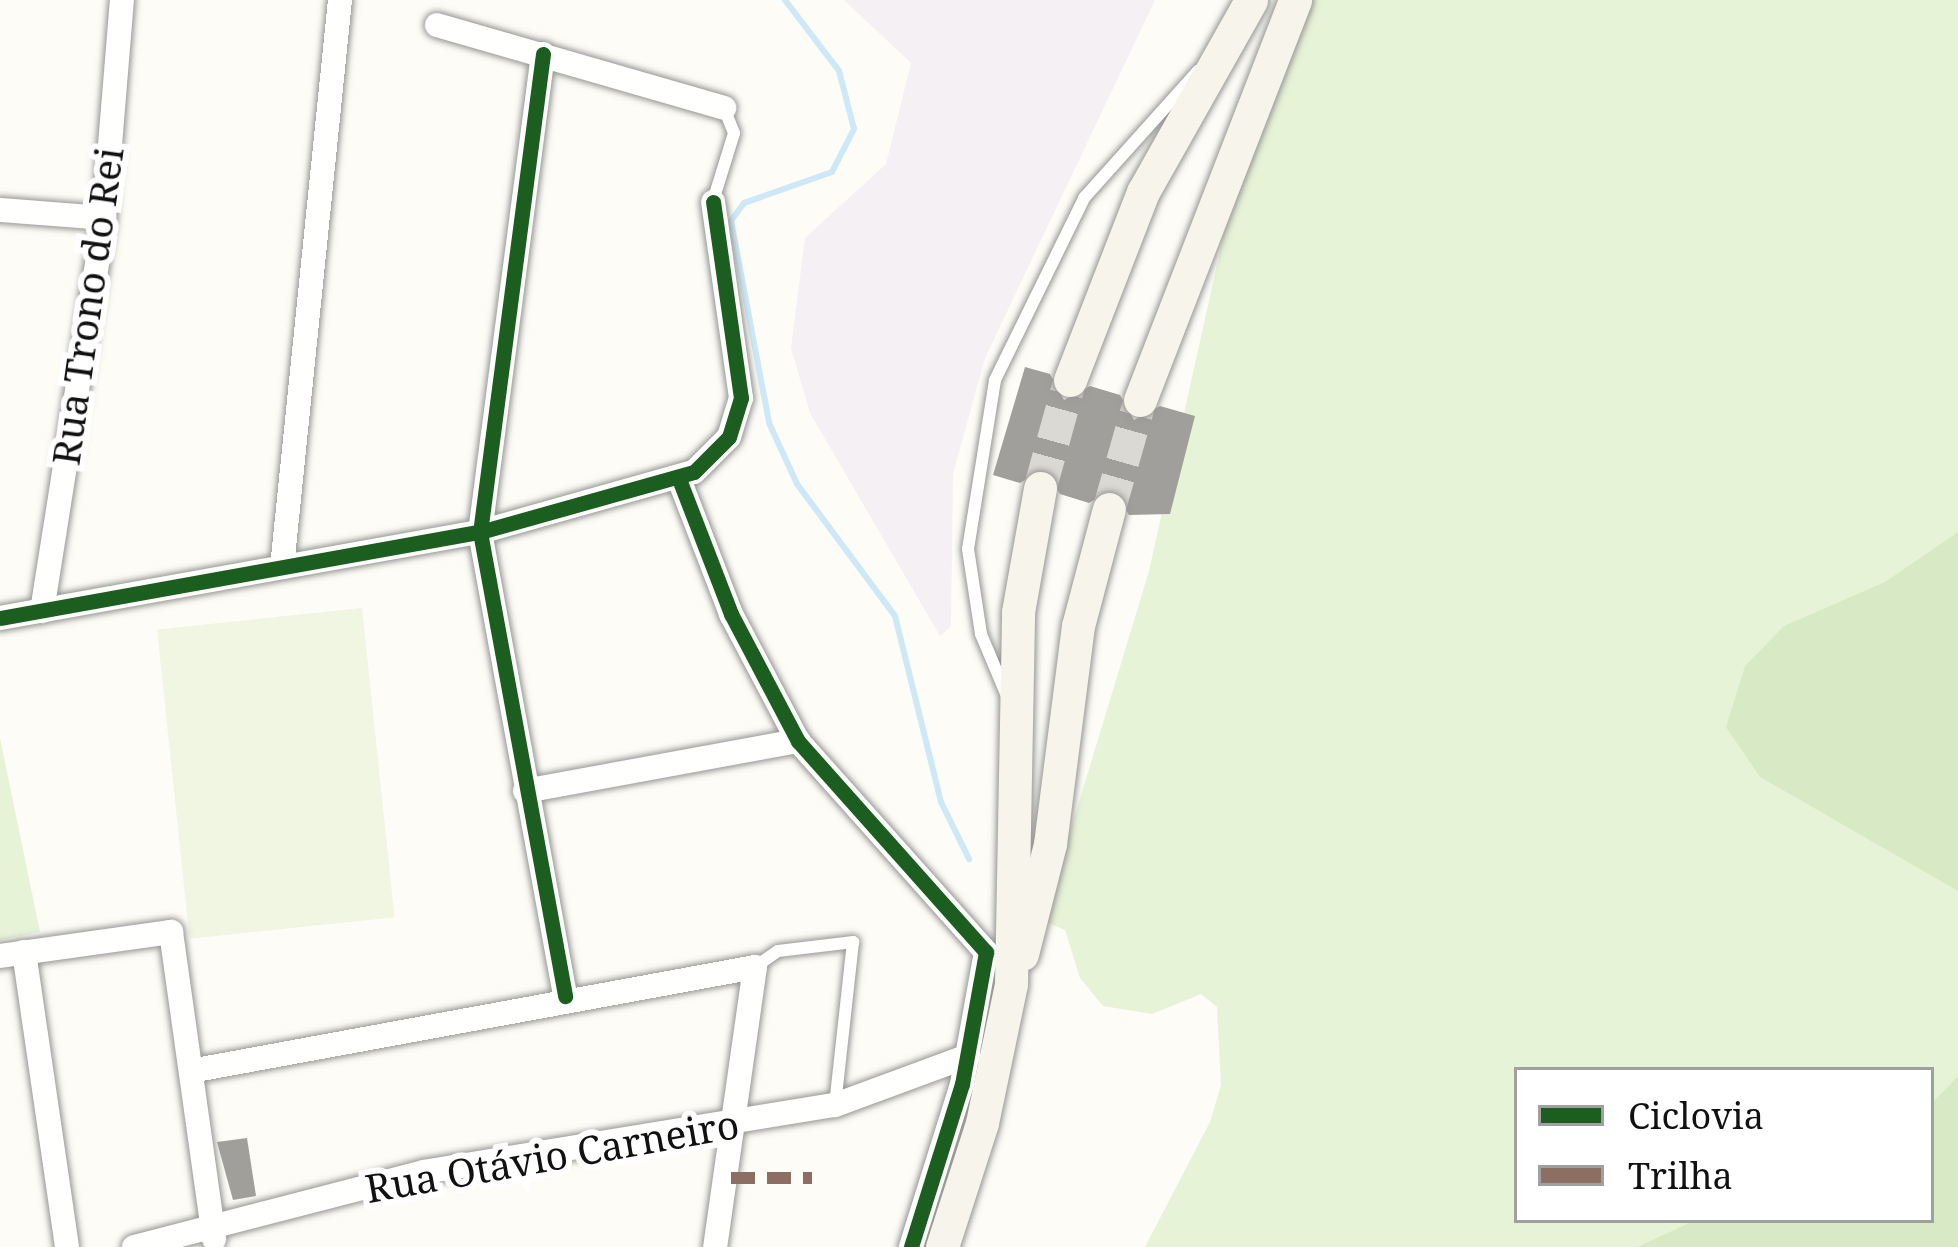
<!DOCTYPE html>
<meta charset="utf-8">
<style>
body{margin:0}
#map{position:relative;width:1958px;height:1247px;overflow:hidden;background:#fdfcf7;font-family:"Noto Serif",serif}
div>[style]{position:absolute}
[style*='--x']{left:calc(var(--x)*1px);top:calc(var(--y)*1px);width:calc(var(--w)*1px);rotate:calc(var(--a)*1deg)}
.industrial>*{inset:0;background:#f5f0f3}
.green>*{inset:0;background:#e7f3d7}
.forest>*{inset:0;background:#d8eac5}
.pitch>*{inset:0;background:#f0f6e1;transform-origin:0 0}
.stream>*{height:6px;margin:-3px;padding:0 3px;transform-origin:3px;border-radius:3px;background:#cde8f7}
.building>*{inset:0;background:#a19f9c}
.secondary-tunnel>*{height:33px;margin-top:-16.5px;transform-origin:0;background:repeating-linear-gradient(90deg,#dad9d4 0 33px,transparent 0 49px)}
.roads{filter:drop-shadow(0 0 3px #979795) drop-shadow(0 0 3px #979795)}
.lane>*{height:12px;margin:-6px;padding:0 6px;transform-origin:6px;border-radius:6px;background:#fffffe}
.street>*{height:24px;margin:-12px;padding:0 12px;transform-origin:12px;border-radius:12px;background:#fffffe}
.secondary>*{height:33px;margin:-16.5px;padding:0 16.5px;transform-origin:16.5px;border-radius:16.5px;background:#f6f4eb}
.quiet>*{height:12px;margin-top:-6px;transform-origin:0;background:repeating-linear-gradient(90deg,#8d6e63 0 24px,transparent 0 36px)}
.cycleway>*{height:15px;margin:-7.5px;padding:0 7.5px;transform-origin:7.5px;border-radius:7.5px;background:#1b5e20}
span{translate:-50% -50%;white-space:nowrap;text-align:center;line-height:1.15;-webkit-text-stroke:12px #fff;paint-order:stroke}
.street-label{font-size:39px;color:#111}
.legend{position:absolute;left:1514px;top:1067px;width:420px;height:156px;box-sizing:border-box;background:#fff;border:3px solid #a0a0a0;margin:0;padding:15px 21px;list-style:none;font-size:36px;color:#111}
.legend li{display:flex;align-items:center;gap:24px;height:60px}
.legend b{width:60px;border:3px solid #a0a0a0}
</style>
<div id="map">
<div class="industrial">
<div style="clip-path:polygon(844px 0,1155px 0,985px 358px,953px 474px,951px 626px,940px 636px,810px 413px,791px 348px,805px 238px,886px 164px,911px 63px)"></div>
</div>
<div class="green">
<div style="clip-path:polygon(evenodd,1297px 0,1958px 0,1958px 1247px,1145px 1247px,1210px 1122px,1221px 1085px,1217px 1007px,1201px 994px,1152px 1014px,1103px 1006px,1080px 978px,1065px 930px,1043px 921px,1149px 571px,1228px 215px,1297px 0,1517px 1070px,1931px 1070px,1931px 1220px,1517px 1220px,1517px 1070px)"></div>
<div style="clip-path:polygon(0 738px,40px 932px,0 940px)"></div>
</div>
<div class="forest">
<div style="clip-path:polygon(1958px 532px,1958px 891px,1760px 777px,1726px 727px,1745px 666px,1784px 626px,1885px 582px)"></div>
<div style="clip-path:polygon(1958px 1076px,1958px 1247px,1637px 1247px,1696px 1220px,1931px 1220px,1931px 1104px)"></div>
</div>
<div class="pitch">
<div style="left:362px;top:608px;width:311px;height:206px;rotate:84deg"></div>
</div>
<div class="stream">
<div style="--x:785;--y:0;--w:89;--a:52.7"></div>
<div style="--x:839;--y:71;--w:60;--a:75.5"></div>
<div style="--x:854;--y:129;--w:48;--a:117.1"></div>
<div style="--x:832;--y:172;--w:93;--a:160.6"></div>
<div style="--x:744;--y:203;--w:22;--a:126"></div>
<div style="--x:731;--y:221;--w:206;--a:79.3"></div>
<div style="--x:769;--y:423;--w:67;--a:65.3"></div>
<div style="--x:797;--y:484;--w:164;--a:53.4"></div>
<div style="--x:895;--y:616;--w:192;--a:76.1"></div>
<div style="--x:941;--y:802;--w:64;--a:63.8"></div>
</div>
<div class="building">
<div style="clip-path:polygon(1025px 367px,1050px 374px,1064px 400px,1090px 386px,1120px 395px,1134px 420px,1160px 406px,1195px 416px,1170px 514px,1129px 515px,1113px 489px,1089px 503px,1060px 494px,1045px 468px,1020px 483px,993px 475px)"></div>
<div style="clip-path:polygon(247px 1138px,256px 1196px,233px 1200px,217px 1142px)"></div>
</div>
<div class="secondary-tunnel">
<div style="--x:1040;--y:488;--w:112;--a:-74.5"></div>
<div style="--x:1109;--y:509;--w:113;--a:-74.1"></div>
</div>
<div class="roads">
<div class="lane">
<div style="--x:713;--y:201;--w:71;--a:-72.8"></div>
<div style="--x:734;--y:133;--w:27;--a:-112"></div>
<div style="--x:1007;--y:696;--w:67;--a:-112.8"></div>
<div style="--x:981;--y:634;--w:86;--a:-98.7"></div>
<div style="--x:968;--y:549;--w:171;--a:-80.9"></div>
<div style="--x:995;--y:380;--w:203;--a:-63.9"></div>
<div style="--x:1084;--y:198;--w:171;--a:-48.1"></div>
<div style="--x:755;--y:967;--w:28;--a:-35"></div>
<div style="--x:778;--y:951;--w:76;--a:-6.8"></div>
<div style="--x:853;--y:942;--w:164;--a:96.3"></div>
</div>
<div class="street">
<div style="--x:437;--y:25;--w:299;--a:16.1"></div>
<div style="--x:543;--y:54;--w:482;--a:97.5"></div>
<div style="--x:480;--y:532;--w:472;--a:79.6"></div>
<div style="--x:0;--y:210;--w:104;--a:4.4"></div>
<div style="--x:679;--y:479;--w:145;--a:68.9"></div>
<div style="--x:731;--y:614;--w:144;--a:62.2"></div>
<div style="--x:798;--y:741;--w:283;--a:48.3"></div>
<div style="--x:986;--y:952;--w:134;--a:100.3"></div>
<div style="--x:962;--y:1084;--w:171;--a:107.4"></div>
<div style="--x:282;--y:567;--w:570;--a:-84.16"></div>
<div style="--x:42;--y:611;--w:398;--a:-81"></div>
<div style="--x:104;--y:218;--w:219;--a:-85.3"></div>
<div style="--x:0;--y:618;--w:488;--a:-10.2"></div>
<div style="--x:480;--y:532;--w:222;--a:-15.7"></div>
<div style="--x:694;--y:472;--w:49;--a:-45"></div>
<div style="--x:729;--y:437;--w:41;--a:-72.9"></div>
<div style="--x:741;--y:398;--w:198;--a:-98.1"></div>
<div style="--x:525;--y:791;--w:278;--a:-10.4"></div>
<div style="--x:24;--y:952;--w:298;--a:81.7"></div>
<div style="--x:0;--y:956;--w:173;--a:-8"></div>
<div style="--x:171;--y:932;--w:310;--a:82"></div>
<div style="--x:196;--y:1070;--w:568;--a:-10.44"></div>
<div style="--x:755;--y:967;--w:283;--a:98.1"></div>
<div style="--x:134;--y:1247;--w:300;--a:-14.5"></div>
<div style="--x:424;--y:1172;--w:416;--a:-9.3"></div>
<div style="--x:835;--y:1105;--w:142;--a:-20.2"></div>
</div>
<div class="secondary">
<div style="--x:1070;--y:380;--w:202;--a:-68.8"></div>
<div style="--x:1143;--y:192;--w:220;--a:-60.6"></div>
<div style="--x:1140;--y:400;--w:429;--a:-68.8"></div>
<div style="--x:1022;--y:954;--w:114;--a:-75.7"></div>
<div style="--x:1050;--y:844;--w:220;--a:-82.7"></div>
<div style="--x:1078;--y:626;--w:121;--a:-75.2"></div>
<div style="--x:942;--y:1247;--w:130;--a:-72.1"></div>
<div style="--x:982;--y:1123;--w:142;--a:-78.2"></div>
<div style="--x:1011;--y:984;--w:372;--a:-88.9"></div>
<div style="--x:1018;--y:612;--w:126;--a:-79.9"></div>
</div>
</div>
<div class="quiet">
<div style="--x:731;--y:1178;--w:81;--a:0"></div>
</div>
<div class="cycleway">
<div style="--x:543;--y:54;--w:482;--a:97.5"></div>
<div style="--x:480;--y:532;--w:472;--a:79.6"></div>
<div style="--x:679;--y:479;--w:145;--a:68.9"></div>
<div style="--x:731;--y:614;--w:144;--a:62.2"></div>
<div style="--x:798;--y:741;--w:283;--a:48.3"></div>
<div style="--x:986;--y:952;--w:134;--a:100.3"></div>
<div style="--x:962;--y:1084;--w:171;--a:107.4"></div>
<div style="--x:0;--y:618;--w:488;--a:-10.2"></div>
<div style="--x:480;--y:532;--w:222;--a:-15.7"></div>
<div style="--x:694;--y:472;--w:49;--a:-45"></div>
<div style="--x:729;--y:437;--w:41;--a:-72.9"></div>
<div style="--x:741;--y:398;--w:198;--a:-98.1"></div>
</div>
<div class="street-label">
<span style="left:87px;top:306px;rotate:-82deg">Rua Trono do Rei</span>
<span style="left:552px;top:1156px;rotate:-10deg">Rua Otávio Carneiro</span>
</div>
<ul class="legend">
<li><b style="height:15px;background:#1b5e20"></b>Ciclovia</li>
<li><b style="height:15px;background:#8d6e63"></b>Trilha</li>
</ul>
</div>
